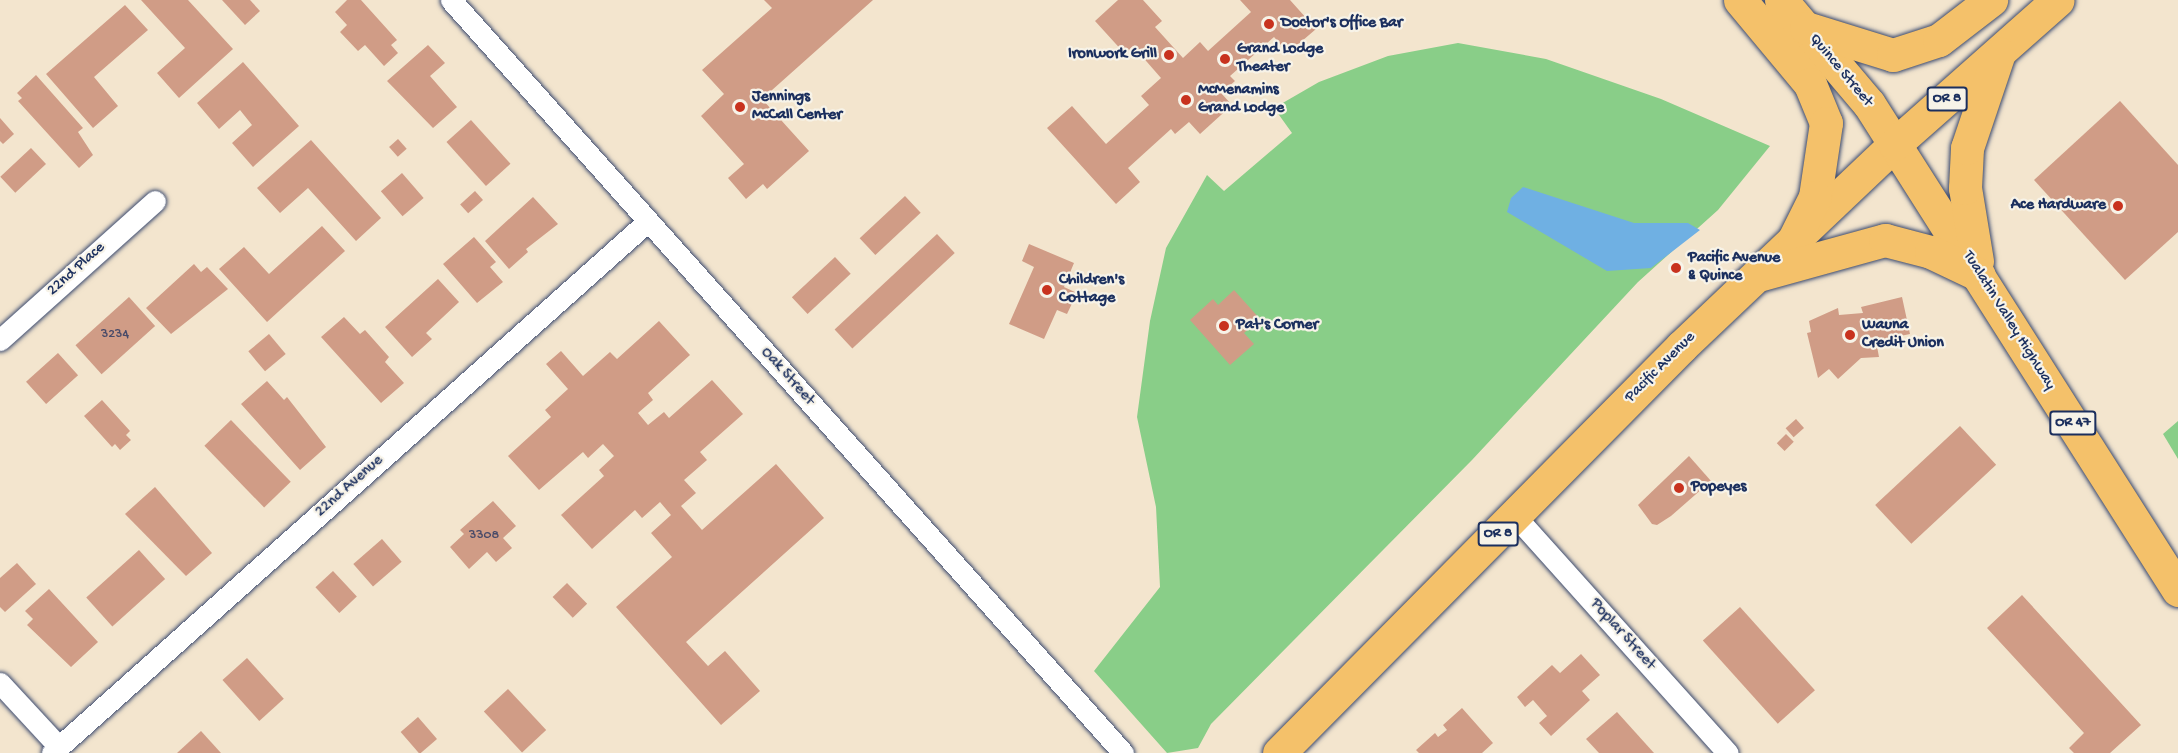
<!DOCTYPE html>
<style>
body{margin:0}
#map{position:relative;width:2178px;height:753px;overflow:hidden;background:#f3e5ce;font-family:"Gochi Hand",sans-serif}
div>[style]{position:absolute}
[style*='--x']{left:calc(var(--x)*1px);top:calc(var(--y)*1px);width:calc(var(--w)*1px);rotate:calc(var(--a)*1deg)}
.green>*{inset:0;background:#89ce88}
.water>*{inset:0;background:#6fb0e3}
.building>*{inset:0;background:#d09c86;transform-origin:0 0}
.roads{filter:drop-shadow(0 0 2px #3b4a6f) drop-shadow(0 0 2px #3b4a6f)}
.minor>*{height:21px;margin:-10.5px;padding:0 10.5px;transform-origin:10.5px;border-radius:10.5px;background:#fff}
.primary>*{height:33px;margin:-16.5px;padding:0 16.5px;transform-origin:16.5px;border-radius:16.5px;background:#f4c16a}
.trunk>*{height:33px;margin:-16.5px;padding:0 16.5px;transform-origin:16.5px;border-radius:16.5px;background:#f4c16a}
.dots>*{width:16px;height:16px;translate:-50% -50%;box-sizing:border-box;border:3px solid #f7f3e8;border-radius:50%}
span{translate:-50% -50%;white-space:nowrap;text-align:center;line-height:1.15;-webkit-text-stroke:4.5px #f7f3e8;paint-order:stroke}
.number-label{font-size:14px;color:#484a68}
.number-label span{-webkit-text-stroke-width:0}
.shield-label span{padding:2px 4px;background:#f7f3e8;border:2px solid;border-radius:4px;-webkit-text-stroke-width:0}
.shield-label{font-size:15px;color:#1b2f5e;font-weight:700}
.poi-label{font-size:16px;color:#1b2f5e;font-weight:700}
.left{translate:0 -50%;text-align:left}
.right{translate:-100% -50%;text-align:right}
.street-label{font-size:16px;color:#1b2f5e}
</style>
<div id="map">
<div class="green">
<div style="clip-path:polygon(1458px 43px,1546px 59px,1661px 99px,1770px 146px,1718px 210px,1638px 282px,1472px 460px,1211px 724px,1198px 748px,1167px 753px,1094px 671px,1160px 587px,1156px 507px,1137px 417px,1150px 321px,1166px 248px,1207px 175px,1224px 191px,1292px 133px,1274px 108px,1319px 82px,1388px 56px)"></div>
<div style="clip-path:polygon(2178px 421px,2178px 459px,2163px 434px)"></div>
</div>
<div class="water">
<div style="clip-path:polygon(1523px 187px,1634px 223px,1688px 223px,1700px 230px,1651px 268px,1607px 271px,1507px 212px,1511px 198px)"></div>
</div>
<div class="building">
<div style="clip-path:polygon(141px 0,188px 0,233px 49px,179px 98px,157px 73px,185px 48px)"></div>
<div style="clip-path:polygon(222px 0,250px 0,260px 11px,245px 25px)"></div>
<div style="clip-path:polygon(347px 0,361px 0,397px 40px,391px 45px,398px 53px,384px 66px,365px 45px,358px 51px,340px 32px,347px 25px,335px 12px)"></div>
<div style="clip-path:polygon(764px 0,873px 0,762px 99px,809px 151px,767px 189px,763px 184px,746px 199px,728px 178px,744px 164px,701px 116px,724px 94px,702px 70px,772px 8px)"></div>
<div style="clip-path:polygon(1118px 0,1143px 0,1162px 21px,1155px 27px,1183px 58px,1200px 42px,1208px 51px,1251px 12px,1240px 0,1290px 0,1316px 29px,1288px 53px,1274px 37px,1230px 76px,1235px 81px,1221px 93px,1232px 105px,1200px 134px,1189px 122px,1175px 134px,1171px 129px,1128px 168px,1140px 182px,1116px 204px,1047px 128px,1072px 106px,1106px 144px,1149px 105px,1141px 96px,1161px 78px,1133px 46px,1125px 54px,1095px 21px)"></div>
<div style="clip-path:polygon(125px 5px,148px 30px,94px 77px,118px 106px,93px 128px,46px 74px)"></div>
<div style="clip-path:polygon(428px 45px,445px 63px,430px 76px,457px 107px,433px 128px,387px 81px)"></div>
<div style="clip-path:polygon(243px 62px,299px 126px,253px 167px,232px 143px,252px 125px,240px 110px,219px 129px,197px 103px)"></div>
<div style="clip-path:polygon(36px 75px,83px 128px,78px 132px,93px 155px,79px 168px,18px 101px,22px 98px,17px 93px)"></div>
<div style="clip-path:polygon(2120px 101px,2178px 165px,2178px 232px,2125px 280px,2034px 180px)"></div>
<div style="clip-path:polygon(0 118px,14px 134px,3px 144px,0 141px)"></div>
<div style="left:471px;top:120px;width:59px;height:33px;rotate:48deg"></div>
<div style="left:398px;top:139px;width:13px;height:12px;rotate:48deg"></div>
<div style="clip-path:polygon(311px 140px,381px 218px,356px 241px,308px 188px,280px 213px,257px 188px)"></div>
<div style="left:31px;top:148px;width:22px;height:42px;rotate:47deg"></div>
<div style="left:402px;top:173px;width:33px;height:28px;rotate:49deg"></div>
<div style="left:475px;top:191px;width:12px;height:20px;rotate:48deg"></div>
<div style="left:905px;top:196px;width:23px;height:62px;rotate:47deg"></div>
<div style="clip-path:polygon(533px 197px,558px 224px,526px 249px,528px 252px,509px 269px,485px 241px)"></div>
<div style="clip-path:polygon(322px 226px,345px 251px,267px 322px,219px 269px,244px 247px,269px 274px)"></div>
<div style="left:937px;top:234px;width:26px;height:140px;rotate:47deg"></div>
<div style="clip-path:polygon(474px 237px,496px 262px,490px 267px,503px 282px,477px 303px,443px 264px)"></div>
<div style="clip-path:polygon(1029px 244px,1074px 263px,1064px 287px,1077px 293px,1067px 314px,1057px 310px,1044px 339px,1009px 324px,1034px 267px,1022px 261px)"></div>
<div style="left:835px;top:257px;width:23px;height:59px;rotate:47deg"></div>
<div style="clip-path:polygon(194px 264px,201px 272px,207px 267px,228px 289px,171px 334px,146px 308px)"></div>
<div style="clip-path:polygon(438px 279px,459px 302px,426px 333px,432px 339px,412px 357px,385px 327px)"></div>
<div style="clip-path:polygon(1234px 290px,1260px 319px,1244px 333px,1254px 344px,1230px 365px,1190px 320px,1213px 299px,1218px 305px)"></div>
<div style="left:129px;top:297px;width:39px;height:72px;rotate:48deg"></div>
<div style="clip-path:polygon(1902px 297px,1910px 334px,1876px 341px,1879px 357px,1861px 358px,1838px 379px,1829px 369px,1818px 378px,1807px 333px,1811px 332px,1809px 321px,1838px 308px,1839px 315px,1863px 313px,1861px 307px)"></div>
<div style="clip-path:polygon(344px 317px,360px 334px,365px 330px,389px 357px,385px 362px,404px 383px,381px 403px,321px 337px)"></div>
<div style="clip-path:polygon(659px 321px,690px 355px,648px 393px,653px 400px,638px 413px,648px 425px,664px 412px,669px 418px,712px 380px,743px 414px,700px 452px,707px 460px,684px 480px,696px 493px,681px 506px,702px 530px,776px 464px,824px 518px,686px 642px,708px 666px,725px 651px,760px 691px,721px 725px,616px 607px,672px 557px,651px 533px,671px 515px,660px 502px,642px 518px,635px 510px,592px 549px,561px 515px,604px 476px,599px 470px,614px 456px,603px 444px,588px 458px,583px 452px,539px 490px,508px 456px,551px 417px,545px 410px,568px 389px,546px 364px,561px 351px,583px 376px,610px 352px,617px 359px)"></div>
<div style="left:269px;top:334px;width:26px;height:27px;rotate:50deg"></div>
<div style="left:58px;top:353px;width:30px;height:43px;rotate:48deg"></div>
<div style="clip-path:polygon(267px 381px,284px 400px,287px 397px,326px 447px,300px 470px,241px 404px)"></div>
<div style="clip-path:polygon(102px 400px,130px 431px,126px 435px,131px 440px,120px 450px,115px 444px,112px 447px,84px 416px)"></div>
<div style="left:1796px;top:419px;width:12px;height:14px;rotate:48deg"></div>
<div style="left:231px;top:420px;width:86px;height:37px;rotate:46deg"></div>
<div style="left:1960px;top:426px;width:53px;height:116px;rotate:47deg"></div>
<div style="left:1786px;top:434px;width:11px;height:13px;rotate:45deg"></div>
<div style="clip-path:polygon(1689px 456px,1711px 481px,1671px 516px,1657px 525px,1652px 524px,1638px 505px)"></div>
<div style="clip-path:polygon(155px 487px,212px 553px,186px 576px,125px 514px)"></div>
<div style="clip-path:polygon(493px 501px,516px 526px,503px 538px,512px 548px,496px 562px,487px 552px,469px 569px,450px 547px,464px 534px,460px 530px)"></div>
<div style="left:382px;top:539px;width:30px;height:38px;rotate:49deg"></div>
<div style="left:139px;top:550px;width:39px;height:71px;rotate:48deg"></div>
<div style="clip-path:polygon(17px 563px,36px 584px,5px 612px,0 607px,0 578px)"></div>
<div style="left:333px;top:571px;width:35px;height:24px;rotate:47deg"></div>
<div style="left:567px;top:583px;width:29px;height:20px;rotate:46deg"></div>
<div style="clip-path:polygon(49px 589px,98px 642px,71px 667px,27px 625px,33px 619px,25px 611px)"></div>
<div style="clip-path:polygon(2022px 595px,2141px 725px,2110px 753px,2074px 753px,2069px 748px,2084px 733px,1987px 628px)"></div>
<div style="left:1740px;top:607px;width:112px;height:50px;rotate:48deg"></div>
<div style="clip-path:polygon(1581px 654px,1600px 675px,1582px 691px,1590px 700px,1551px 736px,1539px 723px,1547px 716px,1533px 700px,1525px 707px,1517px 697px,1552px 665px,1560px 673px)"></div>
<div style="left:247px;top:658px;width:55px;height:33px;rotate:48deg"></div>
<div style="left:508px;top:689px;width:56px;height:33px;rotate:47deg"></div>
<div style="clip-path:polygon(1462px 708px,1493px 743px,1482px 753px,1419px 753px,1416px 750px,1435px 733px,1438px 737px,1447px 730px,1443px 725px)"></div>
<div style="clip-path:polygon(1617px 712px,1654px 753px,1599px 753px,1586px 739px)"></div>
<div style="left:418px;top:717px;width:29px;height:23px;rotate:49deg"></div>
<div style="clip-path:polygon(201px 731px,221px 753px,177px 753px)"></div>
</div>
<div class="roads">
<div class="minor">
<div style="--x:451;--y:0;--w:1009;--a:48.25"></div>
<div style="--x:0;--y:340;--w:208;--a:-41.9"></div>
<div style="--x:1516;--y:517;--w:317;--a:48.1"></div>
<div style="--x:0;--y:683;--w:87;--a:47.3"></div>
<div style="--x:52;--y:753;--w:799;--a:-41.75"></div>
</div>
<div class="primary">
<div style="--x:1279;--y:753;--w:573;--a:-45.28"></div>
<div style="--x:1682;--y:346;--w:294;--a:-43.5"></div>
</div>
<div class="trunk">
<div style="--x:1740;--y:0;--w:109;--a:50.2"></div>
<div style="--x:1810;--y:84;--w:42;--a:67.7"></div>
<div style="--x:1826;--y:123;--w:75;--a:98.5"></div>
<div style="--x:1815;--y:197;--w:47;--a:116.6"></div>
<div style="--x:1781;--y:0;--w:136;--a:49.8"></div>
<div style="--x:1869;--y:104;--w:576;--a:57.55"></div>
<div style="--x:1806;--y:28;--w:91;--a:17.2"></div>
<div style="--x:1893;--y:55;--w:48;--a:-18.1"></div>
<div style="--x:1939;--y:40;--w:66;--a:-37.6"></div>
<div style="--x:1895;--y:144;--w:217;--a:-41.5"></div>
<div style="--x:1977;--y:261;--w:74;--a:-99.3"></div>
<div style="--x:1965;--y:188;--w:40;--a:-87.1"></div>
<div style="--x:1967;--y:148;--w:100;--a:-71.4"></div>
<div style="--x:1758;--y:275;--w:132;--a:-15.4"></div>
<div style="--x:1885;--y:240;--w:48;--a:14.6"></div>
<div style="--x:1931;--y:252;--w:53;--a:25.6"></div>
</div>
</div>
<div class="dots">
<div style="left:1269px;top:24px;background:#c8321e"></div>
<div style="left:1169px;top:55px;background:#c8321e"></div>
<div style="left:1225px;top:59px;background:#c8321e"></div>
<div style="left:1186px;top:100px;background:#c8321e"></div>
<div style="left:740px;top:107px;background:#c8321e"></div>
<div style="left:2118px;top:206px;background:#c8321e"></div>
<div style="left:1676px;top:268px;background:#c8321e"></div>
<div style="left:1047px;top:290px;background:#c8321e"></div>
<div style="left:1224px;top:326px;background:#c8321e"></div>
<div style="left:1850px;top:335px;background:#c8321e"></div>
<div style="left:1679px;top:488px;background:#c8321e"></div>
</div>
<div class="number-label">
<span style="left:115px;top:335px">3234</span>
<span style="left:484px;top:536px">3308</span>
</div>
<div class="shield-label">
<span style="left:1947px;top:99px">OR 8</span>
<span style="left:2073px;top:423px">OR 47</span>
<span style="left:1498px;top:534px">OR 8</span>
</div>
<div class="poi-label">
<span class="left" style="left:1281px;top:24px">Doctor's Office Bar</span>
<span class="left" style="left:1237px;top:59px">Grand Lodge<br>Theater</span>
<span class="right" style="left:1157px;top:55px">Ironwork Grill</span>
<span class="left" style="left:1198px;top:100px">McMenamins<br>Grand Lodge</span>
<span class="left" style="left:752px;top:107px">Jennings<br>McCall Center</span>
<span class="right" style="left:2106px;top:206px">Ace Hardware</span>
<span class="left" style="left:1688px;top:268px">Pacific Avenue<br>&amp; Quince</span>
<span class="left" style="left:1059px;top:290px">Children's<br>Cottage</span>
<span class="left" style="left:1236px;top:326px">Pat's Corner</span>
<span class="left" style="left:1862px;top:335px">Wauna<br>Credit Union</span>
<span class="left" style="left:1691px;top:488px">Popeyes</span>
</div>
<div class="street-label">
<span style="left:1840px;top:71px;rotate:50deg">Quince Street</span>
<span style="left:77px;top:270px;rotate:-42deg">22nd Place</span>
<span style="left:2008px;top:321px;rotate:58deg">Tualatin Valley Highway</span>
<span style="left:1661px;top:368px;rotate:-45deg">Pacific Avenue</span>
<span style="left:787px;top:377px;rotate:48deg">Oak Street</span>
<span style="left:350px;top:487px;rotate:-42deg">22nd Avenue</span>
<span style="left:1622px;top:635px;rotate:48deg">Poplar Street</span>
</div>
</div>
